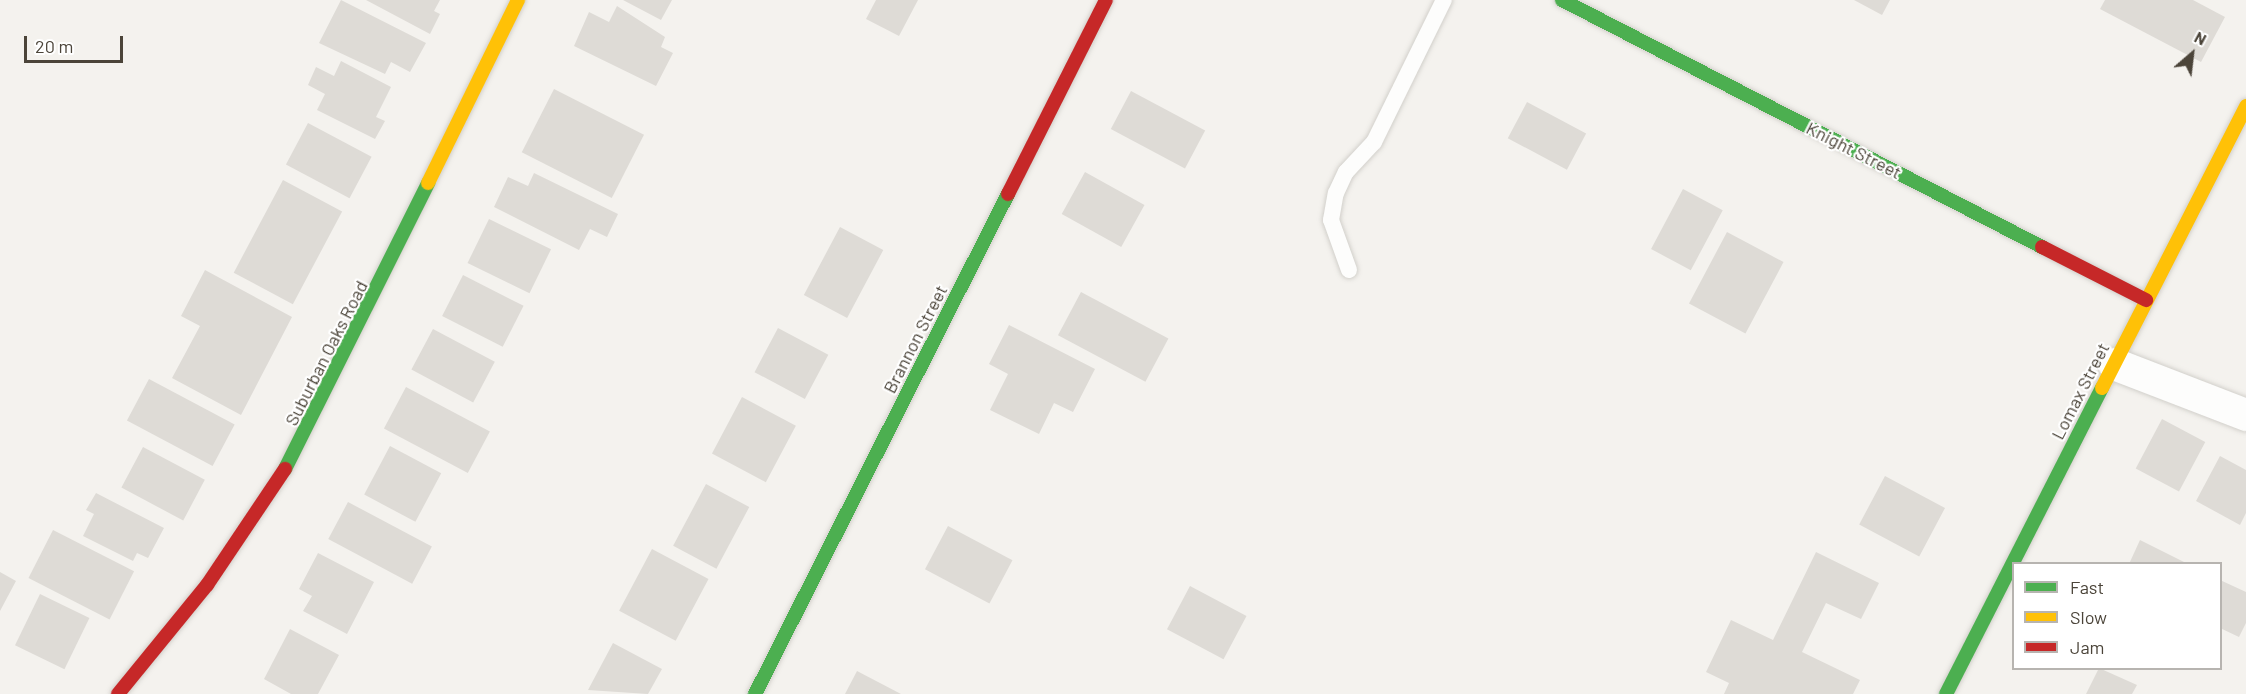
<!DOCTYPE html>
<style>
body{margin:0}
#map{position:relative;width:2246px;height:694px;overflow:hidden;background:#f4f2ee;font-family:Barlow,sans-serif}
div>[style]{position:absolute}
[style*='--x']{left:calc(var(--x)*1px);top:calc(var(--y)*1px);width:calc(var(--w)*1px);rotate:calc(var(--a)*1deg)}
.building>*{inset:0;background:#dedbd6;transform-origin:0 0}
.roads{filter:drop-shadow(0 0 2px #d2d0cb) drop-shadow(0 0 2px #d2d0cb)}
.lane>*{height:16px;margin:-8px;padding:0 8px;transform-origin:8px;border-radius:8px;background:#fdfdfc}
.street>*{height:32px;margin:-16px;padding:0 16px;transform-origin:16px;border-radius:16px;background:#fdfdfc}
.fast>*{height:14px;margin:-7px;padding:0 7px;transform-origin:7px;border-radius:7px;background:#4caf50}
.slow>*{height:14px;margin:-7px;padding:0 7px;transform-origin:7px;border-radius:7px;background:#ffc107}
.jam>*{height:14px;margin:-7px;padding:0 7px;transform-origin:7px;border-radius:7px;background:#c62828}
span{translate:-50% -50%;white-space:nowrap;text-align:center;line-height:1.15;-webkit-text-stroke:4.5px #fff;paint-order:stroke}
.street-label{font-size:18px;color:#4b4439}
.legend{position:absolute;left:2012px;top:562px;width:210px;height:108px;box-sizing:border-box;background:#fff;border:2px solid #b7b4b0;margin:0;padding:8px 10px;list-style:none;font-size:18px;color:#4b4439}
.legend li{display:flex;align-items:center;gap:12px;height:30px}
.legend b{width:30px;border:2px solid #b7b4b0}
.north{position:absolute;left:2162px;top:24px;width:60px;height:60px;-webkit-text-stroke:4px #fff;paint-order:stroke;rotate:28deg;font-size:16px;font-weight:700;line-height:24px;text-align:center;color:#4b4439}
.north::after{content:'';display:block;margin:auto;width:21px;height:27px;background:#4b4439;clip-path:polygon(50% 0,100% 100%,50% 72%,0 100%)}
.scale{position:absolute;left:24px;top:36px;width:99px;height:27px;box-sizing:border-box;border:3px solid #4b4439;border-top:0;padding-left:8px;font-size:18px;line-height:21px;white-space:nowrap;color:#4b4439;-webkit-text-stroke:4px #fff;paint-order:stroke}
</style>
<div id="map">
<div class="building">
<div style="clip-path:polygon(341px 0,426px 43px,410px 72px,391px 62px,385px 74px,319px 43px)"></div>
<div style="clip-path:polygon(366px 0,440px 0,434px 11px,440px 14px,430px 34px)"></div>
<div style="clip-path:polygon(623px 0,672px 0,661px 20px)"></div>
<div style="clip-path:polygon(876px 0,918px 0,899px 36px,866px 19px)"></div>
<div style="clip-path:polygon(1854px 0,1890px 0,1882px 15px)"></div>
<div style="clip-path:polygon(2105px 0,2193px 0,2225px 17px,2201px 62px,2100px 9px)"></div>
<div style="clip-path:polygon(617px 6px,665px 37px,661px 47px,673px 53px,656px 86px,574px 46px,589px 12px,609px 22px)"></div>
<div style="clip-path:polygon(341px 61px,391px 87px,376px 117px,385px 121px,375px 139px,317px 110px,325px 94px,308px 85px,316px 67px,334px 76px)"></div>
<div style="left:554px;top:89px;width:101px;height:71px;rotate:27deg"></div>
<div style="left:1131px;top:91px;width:84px;height:43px;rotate:28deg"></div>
<div style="left:1527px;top:102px;width:67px;height:41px;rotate:28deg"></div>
<div style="left:308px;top:123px;width:72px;height:47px;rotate:28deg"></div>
<div style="left:1085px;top:172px;width:68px;height:48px;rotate:29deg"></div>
<div style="clip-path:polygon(534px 173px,618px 214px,607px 237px,590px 229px,579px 250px,494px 207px,508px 177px,528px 186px)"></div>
<div style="left:283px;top:180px;width:67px;height:105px;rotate:28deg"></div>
<div style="left:1683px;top:189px;width:45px;height:68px;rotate:28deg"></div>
<div style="left:489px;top:219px;width:69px;height:49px;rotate:26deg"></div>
<div style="left:840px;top:227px;width:49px;height:77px;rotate:28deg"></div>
<div style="left:1727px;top:232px;width:64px;height:81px;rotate:28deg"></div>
<div style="clip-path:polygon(205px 270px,292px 317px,241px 415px,172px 378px,200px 326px,181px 316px)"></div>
<div style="left:463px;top:275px;width:68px;height:46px;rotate:27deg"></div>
<div style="left:1081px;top:292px;width:99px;height:49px;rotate:28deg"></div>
<div style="clip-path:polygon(1009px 325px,1095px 369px,1073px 412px,1054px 403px,1039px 434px,990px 410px,1008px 374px,989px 364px)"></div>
<div style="left:778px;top:328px;width:57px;height:50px;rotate:28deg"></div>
<div style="left:433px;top:329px;width:70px;height:46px;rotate:28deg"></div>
<div style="left:149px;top:379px;width:97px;height:47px;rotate:28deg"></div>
<div style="left:406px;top:387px;width:95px;height:47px;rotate:28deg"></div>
<div style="left:742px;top:397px;width:61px;height:64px;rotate:28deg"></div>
<div style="left:2162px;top:419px;width:49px;height:56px;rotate:28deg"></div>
<div style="left:390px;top:446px;width:58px;height:55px;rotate:28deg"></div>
<div style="left:143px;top:447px;width:70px;height:46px;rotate:28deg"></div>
<div style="clip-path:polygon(2220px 456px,2246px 470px,2246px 513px,2240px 525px,2196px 501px)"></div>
<div style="left:1885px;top:476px;width:68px;height:55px;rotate:28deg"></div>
<div style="left:706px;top:484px;width:49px;height:70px;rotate:28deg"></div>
<div style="clip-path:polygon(96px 493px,164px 528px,148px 558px,137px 553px,133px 561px,83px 536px,94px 514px,86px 510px)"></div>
<div style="left:348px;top:502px;width:95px;height:42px;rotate:28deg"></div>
<div style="left:948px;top:526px;width:73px;height:49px;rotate:28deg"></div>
<div style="left:53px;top:530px;width:91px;height:54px;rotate:27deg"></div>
<div style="clip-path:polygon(2140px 540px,2188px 564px,2129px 564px)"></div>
<div style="left:652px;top:549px;width:64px;height:70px;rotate:28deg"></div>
<div style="clip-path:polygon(1816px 552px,1879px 583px,1861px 619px,1826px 603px,1802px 652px,1860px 680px,1853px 694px,1724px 694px,1729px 683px,1706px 672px,1731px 620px,1773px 640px)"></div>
<div style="clip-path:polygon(318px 553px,374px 582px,347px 634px,303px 611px,312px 596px,299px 589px)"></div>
<div style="clip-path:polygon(0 572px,16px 581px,0 611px)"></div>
<div style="clip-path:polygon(2220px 580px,2246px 592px,2246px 623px,2239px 637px,2220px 628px)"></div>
<div style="left:1190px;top:586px;width:64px;height:49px;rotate:28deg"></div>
<div style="left:40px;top:594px;width:55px;height:57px;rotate:26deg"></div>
<div style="clip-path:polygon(290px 629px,339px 655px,318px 694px,291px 694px,264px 679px)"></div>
<div style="clip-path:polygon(613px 643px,662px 669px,648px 694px,588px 690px)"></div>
<div style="clip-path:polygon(2099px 668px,2137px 685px,2132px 694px,2086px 694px)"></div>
<div style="clip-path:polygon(857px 671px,901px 694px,845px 694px)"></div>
</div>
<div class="roads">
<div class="lane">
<div style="--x:1349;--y:270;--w:53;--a:-109.8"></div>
<div style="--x:1331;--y:220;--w:27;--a:-80"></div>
<div style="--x:1336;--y:193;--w:23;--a:-65"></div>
<div style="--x:1346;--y:172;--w:41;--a:-47"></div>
<div style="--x:1374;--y:142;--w:158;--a:-63.8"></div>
</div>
<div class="street">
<div style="--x:2114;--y:364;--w:142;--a:21.1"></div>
</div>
<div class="fast">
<div style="--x:1562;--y:0;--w:540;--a:27.23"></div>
<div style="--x:285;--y:469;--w:320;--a:-63.4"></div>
<div style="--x:755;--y:694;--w:560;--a:-63.16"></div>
<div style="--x:1946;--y:694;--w:343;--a:-63"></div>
</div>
<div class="slow">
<div style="--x:428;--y:183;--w:204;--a:-63.8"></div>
<div style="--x:2102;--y:388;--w:317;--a:-62.9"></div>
</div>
<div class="jam">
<div style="--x:1008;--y:194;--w:217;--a:-63.2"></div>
<div style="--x:2042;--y:247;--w:117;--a:27"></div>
<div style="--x:118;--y:694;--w:141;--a:-50.8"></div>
<div style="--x:207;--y:585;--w:140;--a:-56.1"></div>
</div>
</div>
<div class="street-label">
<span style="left:1854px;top:150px;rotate:27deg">Knight Street</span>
<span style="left:915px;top:339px;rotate:-63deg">Brannon Street</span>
<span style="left:326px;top:353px;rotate:-63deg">Suburban Oaks Road</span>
<span style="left:2080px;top:391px;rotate:-63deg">Lomax Street</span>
</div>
<ul class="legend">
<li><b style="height:8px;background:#4caf50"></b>Fast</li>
<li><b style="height:8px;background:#ffc107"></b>Slow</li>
<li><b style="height:8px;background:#c62828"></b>Jam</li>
</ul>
<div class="north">N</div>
<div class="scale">20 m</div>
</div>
